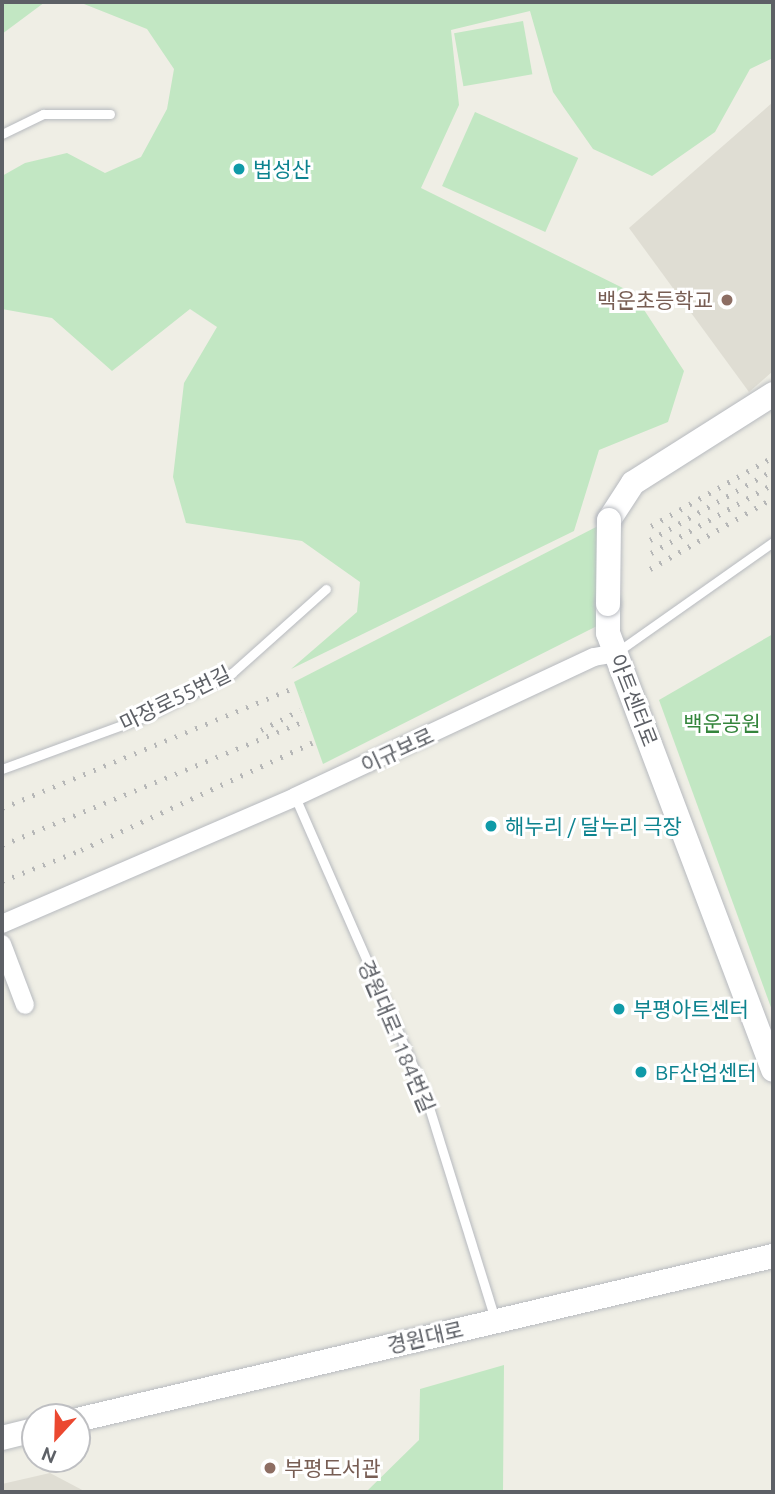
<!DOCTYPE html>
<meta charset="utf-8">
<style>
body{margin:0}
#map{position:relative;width:775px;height:1494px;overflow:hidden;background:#efeee5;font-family:Ubuntu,"Noto Sans KR",sans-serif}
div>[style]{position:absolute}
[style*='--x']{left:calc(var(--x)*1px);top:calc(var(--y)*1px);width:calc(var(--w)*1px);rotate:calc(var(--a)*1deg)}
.education>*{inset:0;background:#dfddd3}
.green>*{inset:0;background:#c2e7c3;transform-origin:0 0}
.roads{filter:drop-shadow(0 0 2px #b7babf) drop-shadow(0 0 2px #b7babf)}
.lane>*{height:9px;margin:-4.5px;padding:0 4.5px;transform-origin:4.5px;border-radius:4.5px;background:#fff}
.street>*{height:18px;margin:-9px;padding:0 9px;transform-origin:9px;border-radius:9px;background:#fff}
.secondary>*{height:24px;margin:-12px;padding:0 12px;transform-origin:12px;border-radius:12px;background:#fff}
.rail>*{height:4.5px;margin-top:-2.25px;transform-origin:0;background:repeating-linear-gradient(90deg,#b6b7b7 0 2px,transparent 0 11px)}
.bridges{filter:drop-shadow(0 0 2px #b8bbc1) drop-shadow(0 0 2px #b8bbc1)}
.secondary-bridge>*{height:24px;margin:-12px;padding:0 12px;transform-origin:12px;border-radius:12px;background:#fff}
.dots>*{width:19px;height:19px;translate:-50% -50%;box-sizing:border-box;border:4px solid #fff;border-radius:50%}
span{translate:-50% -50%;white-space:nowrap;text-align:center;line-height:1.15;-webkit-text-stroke:6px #fff;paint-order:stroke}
.culture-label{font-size:21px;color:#0d838f}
.left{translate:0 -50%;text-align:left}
.education-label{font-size:21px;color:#785e54}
.right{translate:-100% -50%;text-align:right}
.street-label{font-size:21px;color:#5d6066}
.park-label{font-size:21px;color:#34853c}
.frame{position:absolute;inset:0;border:4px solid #5d6066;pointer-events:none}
.north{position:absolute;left:21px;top:1403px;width:70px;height:70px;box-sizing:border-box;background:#fff;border:2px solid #bebfc2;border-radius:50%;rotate:202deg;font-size:19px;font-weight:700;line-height:28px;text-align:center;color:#5d6066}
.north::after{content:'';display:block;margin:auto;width:24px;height:32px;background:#eb4830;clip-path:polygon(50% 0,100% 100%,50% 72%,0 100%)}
</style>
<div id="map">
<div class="education">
<div style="clip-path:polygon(773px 102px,773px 371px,749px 392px,629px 228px)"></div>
<div style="clip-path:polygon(50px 1473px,86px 1492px,2px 1492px,2px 1484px)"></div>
</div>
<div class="green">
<div style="clip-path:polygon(2px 2px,45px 2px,2px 34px)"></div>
<div style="clip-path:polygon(79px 2px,773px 2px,773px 58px,750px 69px,715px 132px,652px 176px,593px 149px,553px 92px,530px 11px,451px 30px,459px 105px,421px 188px,633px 293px,684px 371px,668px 422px,599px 450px,574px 531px,291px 669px,357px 612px,360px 582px,302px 541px,186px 523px,173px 477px,184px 383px,217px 327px,190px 309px,112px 371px,52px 318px,2px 309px,2px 176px,25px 163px,67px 153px,105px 173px,141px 157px,167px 109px,174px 69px,147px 29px)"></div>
<div style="left:523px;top:21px;width:54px;height:70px;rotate:80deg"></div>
<div style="left:475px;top:112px;width:113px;height:81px;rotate:24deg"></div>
<div style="clip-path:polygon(600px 525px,599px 625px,323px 764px,294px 682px)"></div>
<div style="clip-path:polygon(773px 634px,773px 1013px,659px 700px)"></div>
<div style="clip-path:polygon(504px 1365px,503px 1492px,366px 1492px,419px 1440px,420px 1389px)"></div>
</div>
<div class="roads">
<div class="lane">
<div style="--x:2;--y:134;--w:46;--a:-26"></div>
<div style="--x:43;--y:114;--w:67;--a:0"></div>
<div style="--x:617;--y:652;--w:191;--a:-35.2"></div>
<div style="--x:2;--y:769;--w:154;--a:-20.1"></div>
<div style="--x:147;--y:716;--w:95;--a:-26.8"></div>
<div style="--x:232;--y:673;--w:126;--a:-41.8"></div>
<div style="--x:295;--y:797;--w:318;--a:66.3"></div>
<div style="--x:423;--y:1088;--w:242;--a:72.7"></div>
</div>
<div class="street">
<div style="--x:2;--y:924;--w:319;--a:-23.4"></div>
<div style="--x:295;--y:797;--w:330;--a:-25.1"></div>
<div style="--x:594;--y:657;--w:22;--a:-10"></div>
<div style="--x:2;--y:944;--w:65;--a:69.3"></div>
</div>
<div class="secondary">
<div style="--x:609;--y:520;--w:44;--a:-57"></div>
<div style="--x:633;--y:483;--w:166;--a:-32.4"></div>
<div style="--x:608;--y:604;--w:29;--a:90"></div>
<div style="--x:608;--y:633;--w:467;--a:69.3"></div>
<div style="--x:77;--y:1420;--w:715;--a:-13.26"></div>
<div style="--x:2;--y:1438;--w:34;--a:-14"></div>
</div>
</div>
<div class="rail">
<div style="--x:651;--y:526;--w:140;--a:-29.5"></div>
<div style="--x:650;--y:540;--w:142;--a:-29.6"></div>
<div style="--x:651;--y:553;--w:140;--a:-29.5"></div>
<div style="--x:650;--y:569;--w:142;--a:-30"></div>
<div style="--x:261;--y:730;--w:44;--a:-27.1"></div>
<div style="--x:2;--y:808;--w:315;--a:-22.4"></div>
<div style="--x:2;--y:845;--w:326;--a:-22.3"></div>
<div style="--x:2;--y:881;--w:85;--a:-21.4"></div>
<div style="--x:81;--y:850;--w:255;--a:-24.9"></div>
</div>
<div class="bridges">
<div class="secondary-bridge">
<div style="--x:608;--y:604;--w:84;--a:-89.3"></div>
</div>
</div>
<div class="dots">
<div style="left:239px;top:169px;background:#0f9aa8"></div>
<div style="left:727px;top:300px;background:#8d6e63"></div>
<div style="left:491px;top:826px;background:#0f9aa8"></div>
<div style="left:619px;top:1009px;background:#0f9aa8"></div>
<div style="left:641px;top:1072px;background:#0f9aa8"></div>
<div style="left:270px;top:1468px;background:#8d6e63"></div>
</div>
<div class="culture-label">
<span class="left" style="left:253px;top:169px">법성산</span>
<span class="left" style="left:505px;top:826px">해누리 / 달누리 극장</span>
<span class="left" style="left:633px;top:1009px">부평아트센터</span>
<span class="left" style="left:655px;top:1072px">BF산업센터</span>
</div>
<div class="education-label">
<span class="right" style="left:713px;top:300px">백운초등학교</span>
<span class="left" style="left:284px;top:1468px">부평도서관</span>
</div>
<div class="street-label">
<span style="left:175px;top:698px;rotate:-26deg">마장로55번길</span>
<span style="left:634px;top:700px;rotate:69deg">아트센터로</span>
<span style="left:397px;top:750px;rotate:-25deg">이규보로</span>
<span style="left:397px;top:1036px;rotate:67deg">경원대로1184번길</span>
<span style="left:425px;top:1337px;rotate:-13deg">경원대로</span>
</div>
<div class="park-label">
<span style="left:722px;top:723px">백운공원</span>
</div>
<div class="frame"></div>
<div class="north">N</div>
</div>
